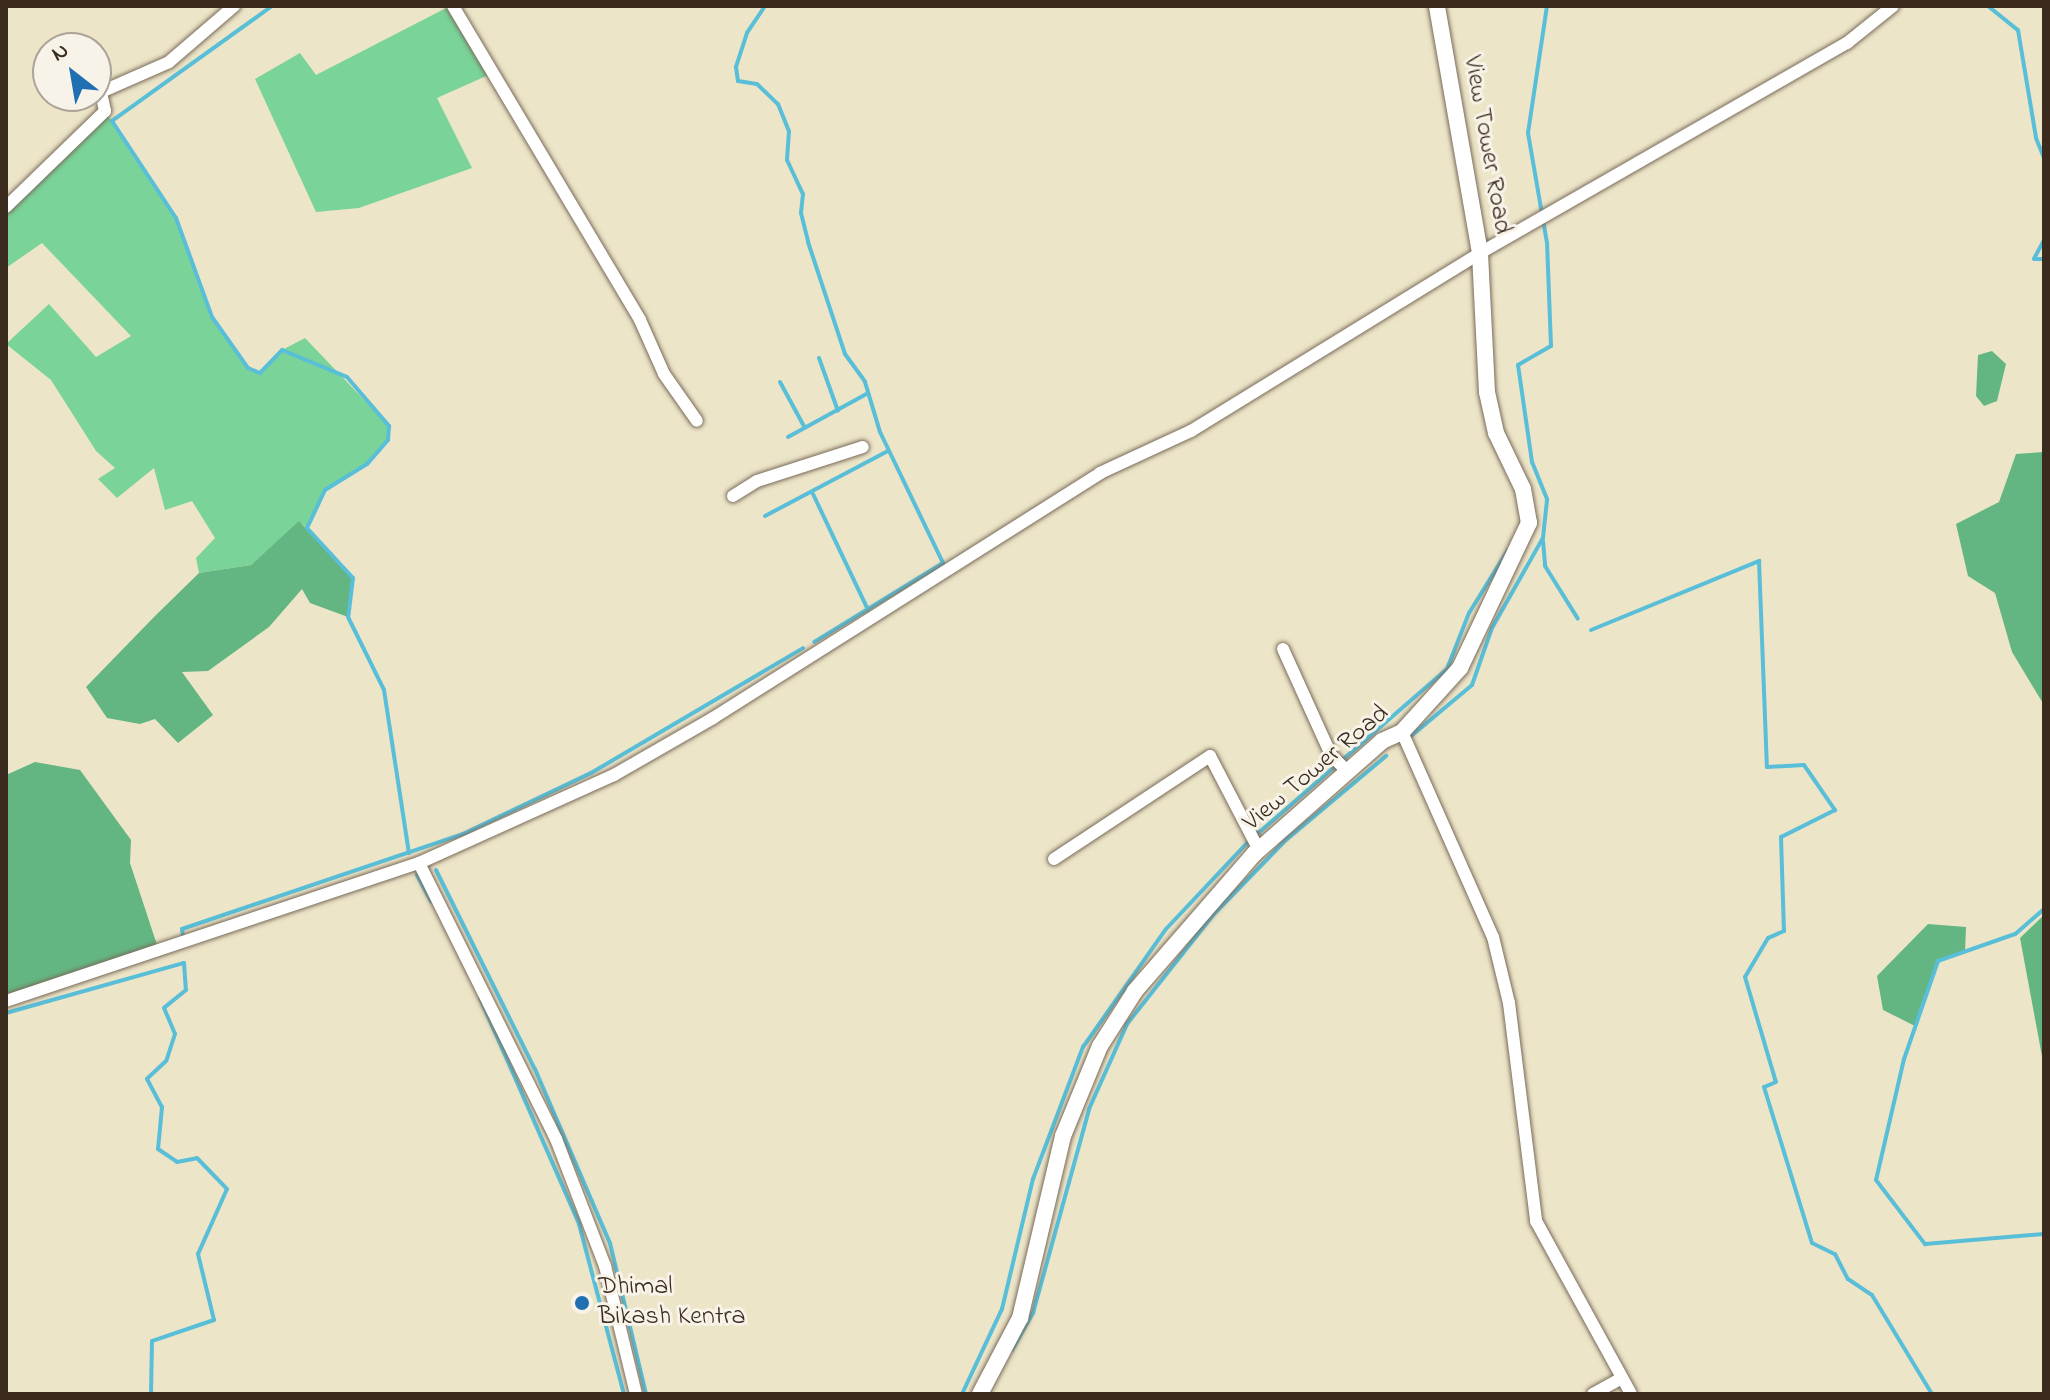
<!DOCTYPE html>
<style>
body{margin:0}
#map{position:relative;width:2050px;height:1400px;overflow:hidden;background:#ede5c8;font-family:"Indie Flower",sans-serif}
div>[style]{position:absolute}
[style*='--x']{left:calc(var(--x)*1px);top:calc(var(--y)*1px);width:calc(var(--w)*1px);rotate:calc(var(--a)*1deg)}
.green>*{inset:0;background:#7ad49a}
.forest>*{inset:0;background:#63b682}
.stream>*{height:4px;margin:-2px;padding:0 2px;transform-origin:2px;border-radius:2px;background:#59bed7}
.roads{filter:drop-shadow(0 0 2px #796b5a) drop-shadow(0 0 2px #796b5a)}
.minor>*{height:12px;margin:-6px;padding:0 6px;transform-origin:6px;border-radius:6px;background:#fff}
.tertiary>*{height:16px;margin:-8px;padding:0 8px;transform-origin:8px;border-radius:8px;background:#fff}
.dots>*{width:22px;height:22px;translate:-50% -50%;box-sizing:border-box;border:4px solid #f7f3e8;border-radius:50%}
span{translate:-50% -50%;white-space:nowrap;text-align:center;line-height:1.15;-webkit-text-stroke:6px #f7f3e8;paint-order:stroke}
.street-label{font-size:26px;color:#3b2a1e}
.poi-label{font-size:26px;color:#3b2a1e}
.left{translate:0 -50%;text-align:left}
.frame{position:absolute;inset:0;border:8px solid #3b2a1e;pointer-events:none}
.north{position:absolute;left:32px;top:32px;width:80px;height:80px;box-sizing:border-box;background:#f7f3e8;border:2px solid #aca397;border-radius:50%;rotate:329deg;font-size:22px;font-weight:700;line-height:32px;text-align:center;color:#3b2a1e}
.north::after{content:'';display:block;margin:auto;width:28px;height:36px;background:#1f6fb2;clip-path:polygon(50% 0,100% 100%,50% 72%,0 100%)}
</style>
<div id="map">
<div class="green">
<div style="clip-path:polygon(450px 6px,493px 73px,437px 98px,472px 168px,359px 208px,316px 212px,255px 79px,300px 53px,316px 75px)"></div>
<div style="clip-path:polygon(105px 111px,176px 218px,212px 317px,248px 368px,260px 372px,282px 350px,305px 338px,389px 426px,388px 440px,367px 464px,325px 490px,307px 528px,299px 522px,251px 565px,199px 573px,196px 558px,215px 538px,192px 501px,165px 510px,154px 468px,117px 498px,98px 479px,115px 468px,96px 451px,51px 380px,6px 344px,49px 304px,96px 357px,131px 336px,42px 243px,6px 268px,6px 207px)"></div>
</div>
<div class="forest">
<div style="clip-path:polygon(1992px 351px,2006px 364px,1997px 401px,1984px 406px,1976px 396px,1978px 355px)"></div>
<div style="clip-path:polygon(2044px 452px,2044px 705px,2012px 652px,1995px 593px,1968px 576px,1956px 524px,1999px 502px,2016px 454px)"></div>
<div style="clip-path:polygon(299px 521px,353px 578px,348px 617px,310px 603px,302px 589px,269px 627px,208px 671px,182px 672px,213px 715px,178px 743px,155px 719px,140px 724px,107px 718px,86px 687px,154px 617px,199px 573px,251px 565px)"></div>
<div style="clip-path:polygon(35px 762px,80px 770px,131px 840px,130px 863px,159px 951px,6px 1001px,6px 775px)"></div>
<div style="clip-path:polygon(2044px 915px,2044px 1067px,2020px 938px)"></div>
<div style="clip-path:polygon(1928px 924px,1966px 927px,1965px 953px,1938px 961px,1915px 1026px,1883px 1010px,1877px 976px)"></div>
</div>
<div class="stream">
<div style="--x:272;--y:6;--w:197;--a:144.3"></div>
<div style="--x:112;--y:121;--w:116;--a:56.6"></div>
<div style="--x:176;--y:218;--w:105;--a:70"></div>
<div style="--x:212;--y:317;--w:62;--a:54.8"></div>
<div style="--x:248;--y:368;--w:13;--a:23"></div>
<div style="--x:260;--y:373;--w:32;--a:-46"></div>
<div style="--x:282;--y:350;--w:70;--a:22.6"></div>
<div style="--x:347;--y:377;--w:65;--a:49.4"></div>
<div style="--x:389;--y:426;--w:14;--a:94"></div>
<div style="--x:388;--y:440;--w:32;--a:131"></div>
<div style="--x:367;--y:464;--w:49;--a:148.2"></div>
<div style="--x:325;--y:490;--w:42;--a:115.3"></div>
<div style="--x:307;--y:528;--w:68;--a:47.4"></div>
<div style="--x:353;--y:578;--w:39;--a:97"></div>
<div style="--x:348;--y:617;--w:81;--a:63.7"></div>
<div style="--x:384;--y:690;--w:165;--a:81.3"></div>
<div style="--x:765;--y:6;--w:32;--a:124"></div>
<div style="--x:747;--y:33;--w:36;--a:108"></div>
<div style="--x:736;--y:67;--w:14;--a:82"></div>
<div style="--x:738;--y:81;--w:19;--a:9"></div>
<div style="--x:757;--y:84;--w:29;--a:44"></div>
<div style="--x:778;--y:104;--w:29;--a:68"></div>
<div style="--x:789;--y:131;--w:29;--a:94"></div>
<div style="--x:787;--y:160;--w:38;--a:65"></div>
<div style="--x:803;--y:194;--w:19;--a:96"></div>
<div style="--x:801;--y:213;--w:30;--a:76"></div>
<div style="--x:808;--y:242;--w:118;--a:71.7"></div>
<div style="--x:845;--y:354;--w:34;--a:54"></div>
<div style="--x:865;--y:382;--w:52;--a:73.3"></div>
<div style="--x:880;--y:432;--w:145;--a:64.3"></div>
<div style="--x:943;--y:563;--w:151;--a:148.5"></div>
<div style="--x:1988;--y:6;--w:38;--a:39"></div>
<div style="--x:2018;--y:30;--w:109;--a:80.5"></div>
<div style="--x:2036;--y:138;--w:22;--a:68"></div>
<div style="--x:2044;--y:240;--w:21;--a:118"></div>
<div style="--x:2034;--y:259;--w:10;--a:0"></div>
<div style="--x:819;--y:358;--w:56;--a:70.3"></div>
<div style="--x:780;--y:382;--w:52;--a:61.5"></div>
<div style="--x:788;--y:437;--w:91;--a:-28.8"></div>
<div style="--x:813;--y:494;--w:128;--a:64.6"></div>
<div style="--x:765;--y:516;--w:139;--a:-27.9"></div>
<div style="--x:1543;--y:541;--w:25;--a:85"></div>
<div style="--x:1545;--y:566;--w:62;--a:58.1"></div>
<div style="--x:1591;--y:630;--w:182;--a:-22.3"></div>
<div style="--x:1759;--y:561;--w:206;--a:87.8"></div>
<div style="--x:1767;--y:767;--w:37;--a:-3"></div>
<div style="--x:1804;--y:765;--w:55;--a:55.4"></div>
<div style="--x:1835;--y:810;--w:60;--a:153.4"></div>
<div style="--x:1781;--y:837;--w:94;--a:88.2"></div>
<div style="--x:1784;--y:931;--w:17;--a:156"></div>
<div style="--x:1768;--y:938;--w:45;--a:120.5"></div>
<div style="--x:1745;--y:977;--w:109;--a:73.6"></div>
<div style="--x:1776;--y:1082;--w:13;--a:157"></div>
<div style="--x:1764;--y:1087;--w:163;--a:72.9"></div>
<div style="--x:1812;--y:1243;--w:25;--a:26"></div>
<div style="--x:1835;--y:1254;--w:28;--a:63"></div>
<div style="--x:1848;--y:1279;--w:29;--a:34"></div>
<div style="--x:1872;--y:1295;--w:116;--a:58.8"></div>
<div style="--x:1410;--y:737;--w:81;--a:-40"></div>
<div style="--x:1472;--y:685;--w:60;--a:-70.7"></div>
<div style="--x:1492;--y:628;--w:103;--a:-60.5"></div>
<div style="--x:1543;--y:538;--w:39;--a:-84"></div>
<div style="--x:1547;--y:499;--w:40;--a:-112"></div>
<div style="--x:1532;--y:462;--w:98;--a:-98.2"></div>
<div style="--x:1518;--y:365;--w:38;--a:-30"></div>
<div style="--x:1551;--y:346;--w:103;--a:-92.2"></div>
<div style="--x:1547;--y:243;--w:112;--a:-99.8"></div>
<div style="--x:1528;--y:133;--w:128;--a:-81.5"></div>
<div style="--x:1256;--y:835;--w:253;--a:-41"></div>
<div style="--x:1447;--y:669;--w:60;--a:-68.6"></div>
<div style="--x:1469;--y:613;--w:74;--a:-58.2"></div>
<div style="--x:436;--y:870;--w:222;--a:63.6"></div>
<div style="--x:535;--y:1069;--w:189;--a:66.7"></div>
<div style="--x:610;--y:1243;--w:155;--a:76.6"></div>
<div style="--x:417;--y:875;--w:30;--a:62"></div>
<div style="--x:2044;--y:909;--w:38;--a:139"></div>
<div style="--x:2015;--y:934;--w:82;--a:160.7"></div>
<div style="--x:1938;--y:961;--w:104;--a:109.1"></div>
<div style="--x:1904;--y:1059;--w:124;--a:103"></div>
<div style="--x:1876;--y:1180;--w:81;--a:52.6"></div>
<div style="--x:1925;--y:1244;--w:119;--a:-4.8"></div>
<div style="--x:183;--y:936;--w:7;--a:-98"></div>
<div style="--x:182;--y:929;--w:297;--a:-18.7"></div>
<div style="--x:463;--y:834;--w:142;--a:-25.5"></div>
<div style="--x:591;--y:773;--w:246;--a:-30.5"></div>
<div style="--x:480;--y:998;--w:247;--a:66.3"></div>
<div style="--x:579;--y:1224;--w:176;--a:75.2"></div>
<div style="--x:6;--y:1013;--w:185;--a:-15.7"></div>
<div style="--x:184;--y:963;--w:27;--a:86"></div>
<div style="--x:186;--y:990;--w:28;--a:141"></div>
<div style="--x:164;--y:1008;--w:28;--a:67"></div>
<div style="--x:175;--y:1034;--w:28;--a:108"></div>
<div style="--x:166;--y:1061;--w:26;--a:137"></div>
<div style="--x:147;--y:1079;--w:32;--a:62"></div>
<div style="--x:162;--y:1107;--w:42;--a:95.4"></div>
<div style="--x:158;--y:1149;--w:23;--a:34"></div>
<div style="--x:177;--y:1162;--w:20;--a:-11"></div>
<div style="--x:197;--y:1158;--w:43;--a:45.9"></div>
<div style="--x:227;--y:1189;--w:71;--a:114"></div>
<div style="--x:198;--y:1254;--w:68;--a:76.4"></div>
<div style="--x:214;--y:1320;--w:65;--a:161.3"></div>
<div style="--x:152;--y:1341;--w:53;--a:91.1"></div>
<div style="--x:1012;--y:1350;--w:43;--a:-60.4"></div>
<div style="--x:1033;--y:1313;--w:212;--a:-74.6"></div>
<div style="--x:1089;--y:1109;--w:93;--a:-65.9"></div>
<div style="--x:1127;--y:1024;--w:139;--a:-51.7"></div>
<div style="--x:1213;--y:915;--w:105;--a:-45.8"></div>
<div style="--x:1286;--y:840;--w:131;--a:-40"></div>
<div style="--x:962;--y:1394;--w:94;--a:-64.8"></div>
<div style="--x:1002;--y:1309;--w:134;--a:-76.6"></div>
<div style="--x:1033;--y:1179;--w:141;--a:-69.3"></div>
<div style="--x:1083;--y:1047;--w:144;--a:-54.9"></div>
<div style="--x:1166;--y:929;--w:121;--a:-46.7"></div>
</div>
<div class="roads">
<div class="minor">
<div style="--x:453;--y:6;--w:365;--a:59.2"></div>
<div style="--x:640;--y:320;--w:59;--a:66"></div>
<div style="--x:664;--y:374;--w:57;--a:54.9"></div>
<div style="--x:6;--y:207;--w:138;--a:-44.1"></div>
<div style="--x:105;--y:111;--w:19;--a:-102"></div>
<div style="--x:101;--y:92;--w:74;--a:-23.8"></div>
<div style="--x:169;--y:62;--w:86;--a:-40.7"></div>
<div style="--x:733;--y:496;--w:28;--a:-32"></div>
<div style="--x:757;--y:481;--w:111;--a:-17.8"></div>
<div style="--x:1283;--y:649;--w:116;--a:65.6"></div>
<div style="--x:1331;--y:755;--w:24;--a:45"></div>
<div style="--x:1402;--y:732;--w:224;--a:66.1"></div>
<div style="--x:1493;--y:937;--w:68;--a:76.4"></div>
<div style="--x:1509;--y:1003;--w:220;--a:82.9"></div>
<div style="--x:1536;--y:1221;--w:197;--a:61.2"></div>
<div style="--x:1054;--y:859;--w:187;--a:-33.4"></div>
<div style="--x:1210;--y:756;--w:106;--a:62.5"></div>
<div style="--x:419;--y:863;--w:308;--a:63.6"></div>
<div style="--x:556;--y:1139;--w:136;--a:68.9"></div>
<div style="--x:605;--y:1266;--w:132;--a:76.4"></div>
<div style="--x:6;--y:1001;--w:435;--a:-18.5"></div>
<div style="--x:419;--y:863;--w:214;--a:-24.3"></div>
<div style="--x:614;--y:775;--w:114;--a:-29.9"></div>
<div style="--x:713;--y:718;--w:458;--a:-32.3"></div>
<div style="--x:1100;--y:473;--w:100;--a:-24.8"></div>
<div style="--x:1191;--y:431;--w:339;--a:-31.6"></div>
<div style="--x:1480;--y:253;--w:423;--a:-29.8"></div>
<div style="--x:1847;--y:43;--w:59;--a:-38.8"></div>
<div style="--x:1593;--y:1394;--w:33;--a:-29"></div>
</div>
<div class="tertiary">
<div style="--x:980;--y:1394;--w:86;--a:-62.2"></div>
<div style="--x:1020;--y:1318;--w:187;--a:-76.7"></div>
<div style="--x:1063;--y:1136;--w:97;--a:-67.7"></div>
<div style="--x:1100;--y:1046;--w:65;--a:-57.5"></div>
<div style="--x:1135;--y:991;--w:181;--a:-49"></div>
<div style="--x:1254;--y:854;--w:171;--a:-41.4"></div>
<div style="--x:1382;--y:741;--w:22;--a:-24"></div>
<div style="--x:1402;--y:732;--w:86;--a:-47.8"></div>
<div style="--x:1460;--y:668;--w:161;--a:-64.6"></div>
<div style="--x:1529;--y:523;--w:35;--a:-100"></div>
<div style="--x:1523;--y:489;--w:62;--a:-115.7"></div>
<div style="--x:1496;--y:433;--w:42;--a:-102.4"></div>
<div style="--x:1487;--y:392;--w:139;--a:-92.9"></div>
<div style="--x:1480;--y:253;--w:251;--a:-99.9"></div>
</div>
</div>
<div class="dots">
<div style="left:582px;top:1303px;background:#1f6fb2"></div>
</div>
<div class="street-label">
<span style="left:1486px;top:145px;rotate:80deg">View Tower Road</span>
<span style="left:1317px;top:769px;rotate:-40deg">View Tower Road</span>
</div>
<div class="poi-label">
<span class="left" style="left:598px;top:1303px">Dhimal<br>Bikash Kentra</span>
</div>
<div class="frame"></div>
<div class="north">N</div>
</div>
